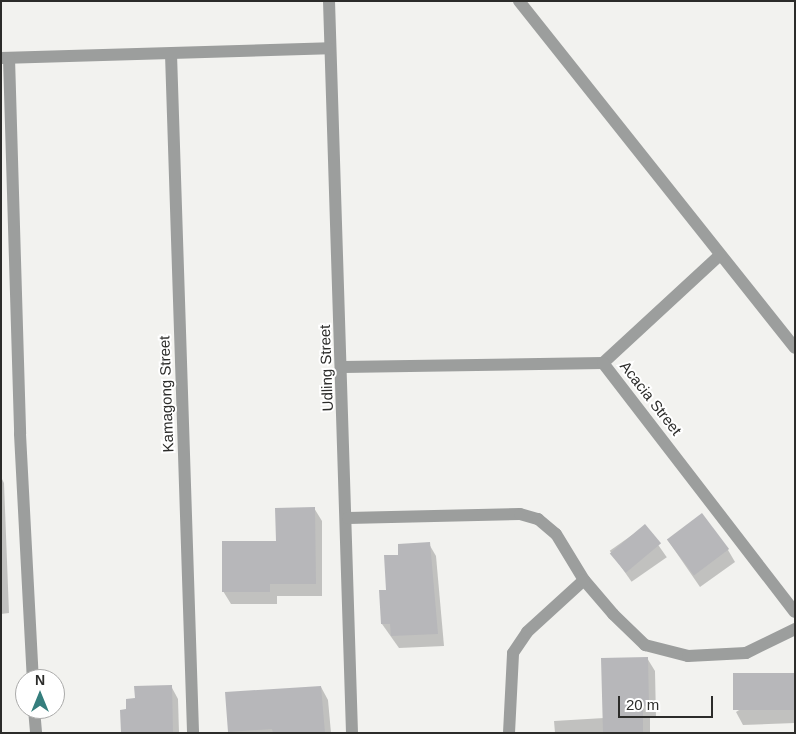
<!DOCTYPE html>
<style>
body{margin:0}
#map{position:relative;width:796px;height:734px;overflow:hidden;background:#f2f2ef;font-family:Arial,sans-serif}
div>[style]{position:absolute}
[style*='--x']{left:calc(var(--x)*1px);top:calc(var(--y)*1px);width:calc(var(--w)*1px);rotate:calc(var(--a)*1deg)}
.shadow>*{inset:0;background:#0003;transform-origin:0 0}
.building>*{inset:0;background:#b7b7ba;transform-origin:0 0}
.minor>*{height:12px;margin:-6px;padding:0 6px;transform-origin:6px;border-radius:6px;background:#9c9e9d}
span{translate:-50% -50%;white-space:nowrap;text-align:center;line-height:1.15;-webkit-text-stroke:4px #fff;paint-order:stroke}
.street-label{font-size:15px;color:#2c2c2a}
.frame{position:absolute;inset:0;border:2px solid #2c2c2a;pointer-events:none}
.north{position:absolute;left:15px;top:669px;width:50px;height:50px;box-sizing:border-box;background:#fff;border:1px solid #ababaa;border-radius:50%;rotate:0deg;font-size:14px;font-weight:700;line-height:20px;text-align:center;color:#2c2c2a}
.north::after{content:'';display:block;margin:auto;width:18px;height:22px;background:#357e7d;clip-path:polygon(50% 0,100% 100%,50% 72%,0 100%)}
.scale{position:absolute;left:618px;top:696px;width:95px;height:22px;box-sizing:border-box;border:2px solid #2c2c2a;border-top:0;padding-left:6px;font-size:15px;line-height:18px;white-space:nowrap;color:#2c2c2a;-webkit-text-stroke:4px #fff;paint-order:stroke}
</style>
<div id="map">
<div class="shadow">
<div style="clip-path:polygon(1px 477px,4px 483px,9px 613px,1px 614px)"></div>
<div style="clip-path:polygon(314px 508px,322px 521px,322px 596px,277px 596px,277px 604px,231px 604px,223px 591px)"></div>
<div style="left:645px;top:526px;width:38px;height:43px;rotate:55deg"></div>
<div style="clip-path:polygon(667px 539px,728px 550px,735px 562px,700px 587px)"></div>
<div style="clip-path:polygon(429px 544px,436px 556px,444px 646px,399px 648px,382px 624px,387px 591px,399px 556px)"></div>
<div style="clip-path:polygon(647px 658px,655px 671px,656px 718px,650px 718px,650px 733px,555px 733px,554px 721px,604px 718px)"></div>
<div style="clip-path:polygon(795px 674px,795px 723px,743px 725px,736px 712px)"></div>
<div style="clip-path:polygon(171px 686px,178px 699px,179px 733px,122px 733px,128px 710px,136px 699px)"></div>
<div style="clip-path:polygon(321px 687px,328px 700px,331px 733px,230px 732px,227px 693px)"></div>
</div>
<div class="building">
<div style="clip-path:polygon(315px 507px,316px 584px,270px 584px,270px 592px,222px 592px,222px 541px,276px 541px,275px 508px)"></div>
<div style="left:702px;top:513px;width:45px;height:44px;rotate:53deg"></div>
<div style="left:645px;top:524px;width:25px;height:46px;rotate:50deg"></div>
<div style="clip-path:polygon(430px 542px,438px 634px,391px 636px,390px 624px,381px 624px,379px 590px,386px 590px,384px 555px,398px 555px,398px 544px)"></div>
<div style="clip-path:polygon(648px 657px,649px 706px,643px 706px,643px 733px,603px 733px,601px 658px)"></div>
<div style="left:795px;top:673px;width:37px;height:62px;rotate:90deg"></div>
<div style="clip-path:polygon(172px 685px,173px 733px,121px 733px,120px 710px,126px 709px,126px 699px,135px 698px,134px 686px)"></div>
<div style="clip-path:polygon(321px 686px,325px 733px,273px 733px,272px 729px,228px 732px,225px 692px)"></div>
</div>
<div class="minor">
<div style="--x:329;--y:1;--w:732;--a:88.2"></div>
<div style="--x:519;--y:1;--w:443;--a:51.5"></div>
<div style="--x:171;--y:54;--w:679;--a:88.14"></div>
<div style="--x:1;--y:58;--w:328;--a:-1.7"></div>
<div style="--x:9;--y:58;--w:376;--a:88.3"></div>
<div style="--x:20;--y:434;--w:245;--a:87"></div>
<div style="--x:603;--y:363;--w:159;--a:-42.7"></div>
<div style="--x:343;--y:367;--w:260;--a:-0.9"></div>
<div style="--x:603;--y:363;--w:314;--a:52.4"></div>
<div style="--x:348;--y:518;--w:172;--a:-1.3"></div>
<div style="--x:520;--y:514;--w:19;--a:16"></div>
<div style="--x:538;--y:519;--w:23;--a:40"></div>
<div style="--x:556;--y:534;--w:54;--a:58.7"></div>
<div style="--x:584;--y:580;--w:45;--a:49.5"></div>
<div style="--x:613;--y:614;--w:45;--a:44.1"></div>
<div style="--x:645;--y:645;--w:44;--a:14.3"></div>
<div style="--x:688;--y:656;--w:58;--a:-3"></div>
<div style="--x:746;--y:653;--w:55;--a:-26.1"></div>
<div style="--x:34;--y:709;--w:24;--a:85"></div>
<div style="--x:509;--y:733;--w:80;--a:-87.1"></div>
<div style="--x:513;--y:653;--w:25;--a:-56"></div>
<div style="--x:527;--y:632;--w:77;--a:-42.4"></div>
</div>
<div class="street-label">
<span style="left:326px;top:368px;rotate:-92deg">Udling Street</span>
<span style="left:166px;top:394px;rotate:-92deg">Kamagong Street</span>
<span style="left:651px;top:398px;rotate:52deg">Acacia Street</span>
</div>
<div class="frame"></div>
<div class="north">N</div>
<div class="scale">20 m</div>
</div>
